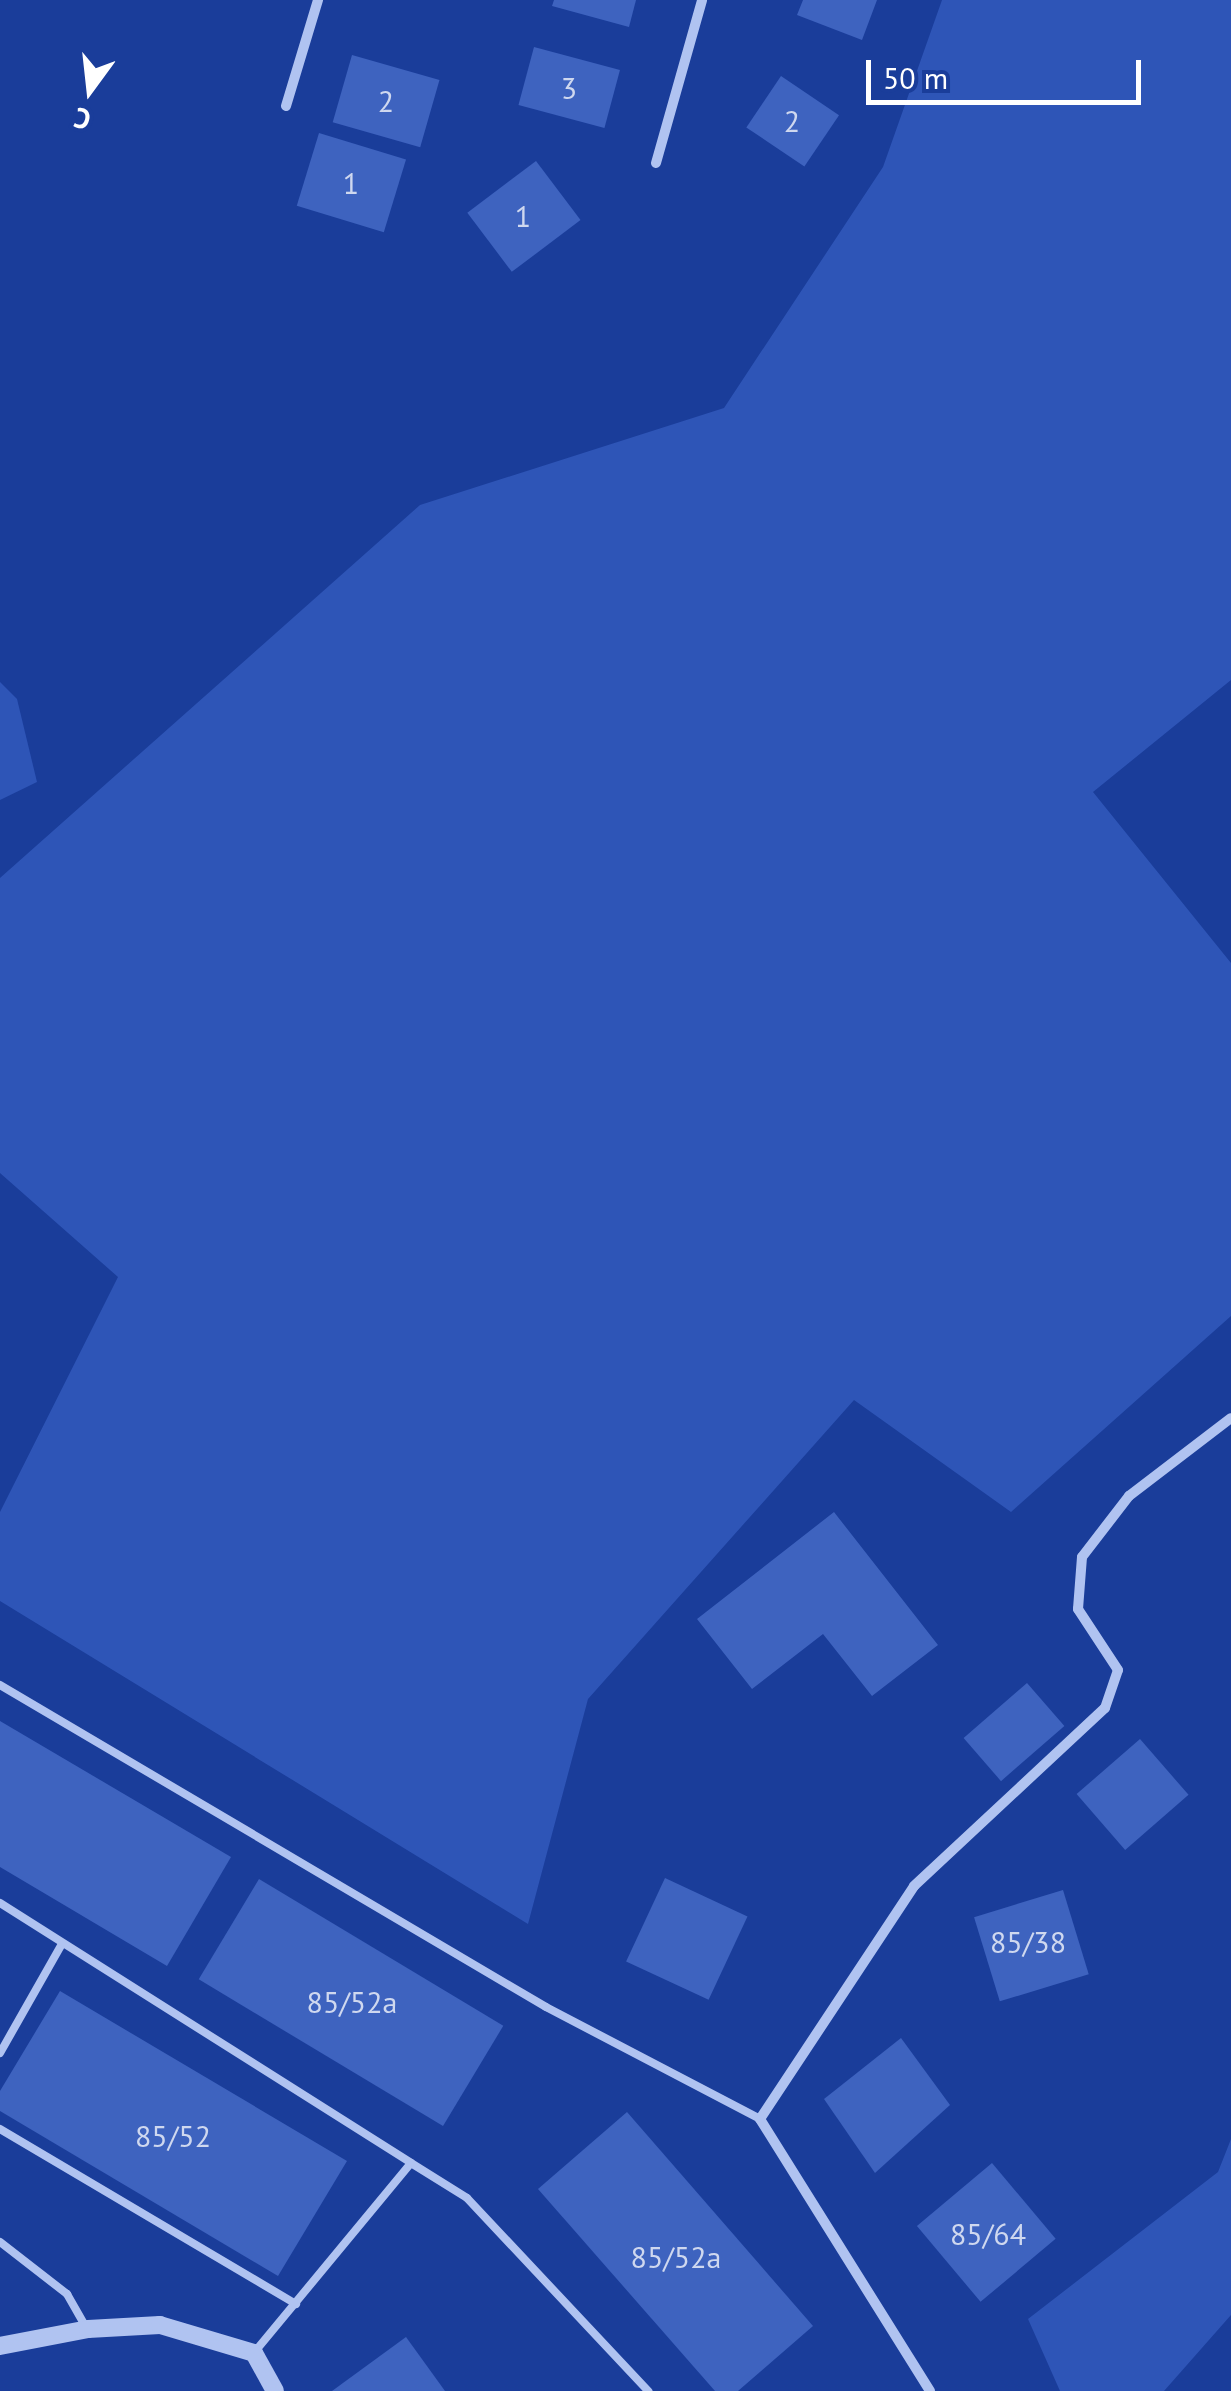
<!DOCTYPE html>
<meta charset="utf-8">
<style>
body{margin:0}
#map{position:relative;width:1231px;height:2391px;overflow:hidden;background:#1a3d9a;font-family:"PT Sans",sans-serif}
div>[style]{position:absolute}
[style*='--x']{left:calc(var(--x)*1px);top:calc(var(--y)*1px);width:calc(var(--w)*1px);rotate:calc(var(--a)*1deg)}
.green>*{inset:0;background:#2e55b7}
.building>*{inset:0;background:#3e63bf;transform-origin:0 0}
.service>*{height:8px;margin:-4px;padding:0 4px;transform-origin:4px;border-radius:4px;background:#b0c3f1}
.minor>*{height:10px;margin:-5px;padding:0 5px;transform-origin:5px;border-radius:5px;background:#b0c3f1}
.tertiary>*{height:18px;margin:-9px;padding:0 9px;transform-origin:9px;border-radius:9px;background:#b0c3f1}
span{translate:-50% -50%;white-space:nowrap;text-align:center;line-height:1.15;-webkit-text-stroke:8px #1a3d9a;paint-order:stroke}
.number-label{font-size:30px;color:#cfd8ef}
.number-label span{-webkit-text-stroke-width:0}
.north{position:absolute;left:40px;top:40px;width:100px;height:100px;-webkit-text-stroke:8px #1a3d9a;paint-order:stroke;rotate:195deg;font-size:28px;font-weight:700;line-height:40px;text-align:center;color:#fff}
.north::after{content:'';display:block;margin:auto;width:35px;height:45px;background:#fff;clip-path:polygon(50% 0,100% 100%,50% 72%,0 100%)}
.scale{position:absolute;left:866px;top:60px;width:275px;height:45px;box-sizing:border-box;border:5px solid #fff;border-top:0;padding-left:12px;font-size:30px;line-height:35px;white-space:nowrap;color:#fff;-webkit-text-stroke:8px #1a3d9a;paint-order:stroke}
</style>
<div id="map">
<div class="green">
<div style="clip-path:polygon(942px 0,1231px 0,1231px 680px,1093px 792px,1231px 963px,1231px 1316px,1011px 1512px,854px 1400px,588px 1699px,528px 1924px,0 1601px,0 1512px,118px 1277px,0 1173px,0 878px,420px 505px,724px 408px,883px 167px)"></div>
<div style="clip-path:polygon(0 682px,17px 699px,37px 782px,0 800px)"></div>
<div style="clip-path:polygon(1231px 2139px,1231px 2315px,1164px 2391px,1060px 2391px,1028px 2319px,1218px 2172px)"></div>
</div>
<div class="building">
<div style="clip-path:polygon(554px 0,636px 0,629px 27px,552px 6px)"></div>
<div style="clip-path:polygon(803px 0,877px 0,862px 40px,797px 15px)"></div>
<div style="left:534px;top:47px;width:89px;height:60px;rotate:15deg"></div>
<div style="left:352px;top:55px;width:91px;height:70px;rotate:16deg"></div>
<div style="left:781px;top:76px;width:70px;height:62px;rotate:34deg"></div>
<div style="left:319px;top:133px;width:91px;height:76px;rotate:17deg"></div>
<div style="left:536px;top:161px;width:74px;height:86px;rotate:53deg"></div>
<div style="clip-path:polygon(834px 1512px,938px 1645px,872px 1696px,823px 1634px,752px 1689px,697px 1619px)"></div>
<div style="left:1027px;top:1683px;width:57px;height:84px;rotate:49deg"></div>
<div style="clip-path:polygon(0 1721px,231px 1857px,167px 1966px,0 1867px)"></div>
<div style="left:1140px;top:1739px;width:74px;height:84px;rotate:49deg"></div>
<div style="left:665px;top:1878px;width:91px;height:92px;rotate:25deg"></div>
<div style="left:259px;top:1879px;width:285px;height:117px;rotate:31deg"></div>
<div style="left:1063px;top:1890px;width:88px;height:93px;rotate:73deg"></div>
<div style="clip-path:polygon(60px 1991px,347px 2161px,278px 2276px,0 2111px,0 2091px)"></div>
<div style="clip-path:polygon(901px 2038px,950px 2105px,875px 2173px,824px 2099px)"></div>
<div style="clip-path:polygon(627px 2112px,813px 2326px,738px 2391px,715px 2391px,538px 2189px)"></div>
<div style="left:992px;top:2163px;width:99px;height:98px;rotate:50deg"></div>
<div style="clip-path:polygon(406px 2337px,445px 2391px,332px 2391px)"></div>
</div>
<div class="service">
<div style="--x:0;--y:1685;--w:634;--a:30.53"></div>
<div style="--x:546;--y:2007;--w:242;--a:27.6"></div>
<div style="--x:0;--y:1903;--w:486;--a:32.3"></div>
<div style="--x:411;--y:2163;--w:246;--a:129.6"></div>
<div style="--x:0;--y:2053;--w:125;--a:-60.4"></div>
<div style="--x:0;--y:2129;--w:344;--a:30.6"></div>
<div style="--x:411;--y:2163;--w:66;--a:32"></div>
<div style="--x:467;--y:2198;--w:265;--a:46.8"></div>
<div style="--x:0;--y:2242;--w:85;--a:37.8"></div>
<div style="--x:67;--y:2294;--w:40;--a:60.3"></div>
</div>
<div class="minor">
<div style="--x:286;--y:106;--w:111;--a:-73.2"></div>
<div style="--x:656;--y:163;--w:169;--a:-74.2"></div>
<div style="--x:930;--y:2391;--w:321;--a:-122"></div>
<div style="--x:760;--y:2119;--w:279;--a:-56.5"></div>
<div style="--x:914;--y:1886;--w:261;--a:-43"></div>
<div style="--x:1105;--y:1708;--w:40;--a:-71.1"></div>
<div style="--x:1118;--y:1670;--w:73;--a:-123.3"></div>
<div style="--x:1078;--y:1609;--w:52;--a:-85.6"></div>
<div style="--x:1082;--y:1557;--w:77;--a:-52.4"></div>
<div style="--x:1129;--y:1496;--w:128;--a:-37.4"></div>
</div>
<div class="tertiary">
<div style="--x:0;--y:2346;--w:90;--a:-10.9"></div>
<div style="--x:88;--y:2329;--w:72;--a:-3.2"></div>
<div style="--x:160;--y:2325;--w:98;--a:16.6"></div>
<div style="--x:254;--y:2353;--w:43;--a:61.1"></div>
</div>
<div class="number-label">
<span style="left:569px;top:88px">3</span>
<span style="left:386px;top:101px">2</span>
<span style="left:792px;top:121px">2</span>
<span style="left:351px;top:183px">1</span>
<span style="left:523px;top:216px">1</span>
<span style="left:1028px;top:1942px">85/38</span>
<span style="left:352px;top:2002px">85/52а</span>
<span style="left:173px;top:2136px">85/52</span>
<span style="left:988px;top:2234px">85/64</span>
<span style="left:676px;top:2257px">85/52а</span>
</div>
<div class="north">С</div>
<div class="scale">50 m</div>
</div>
